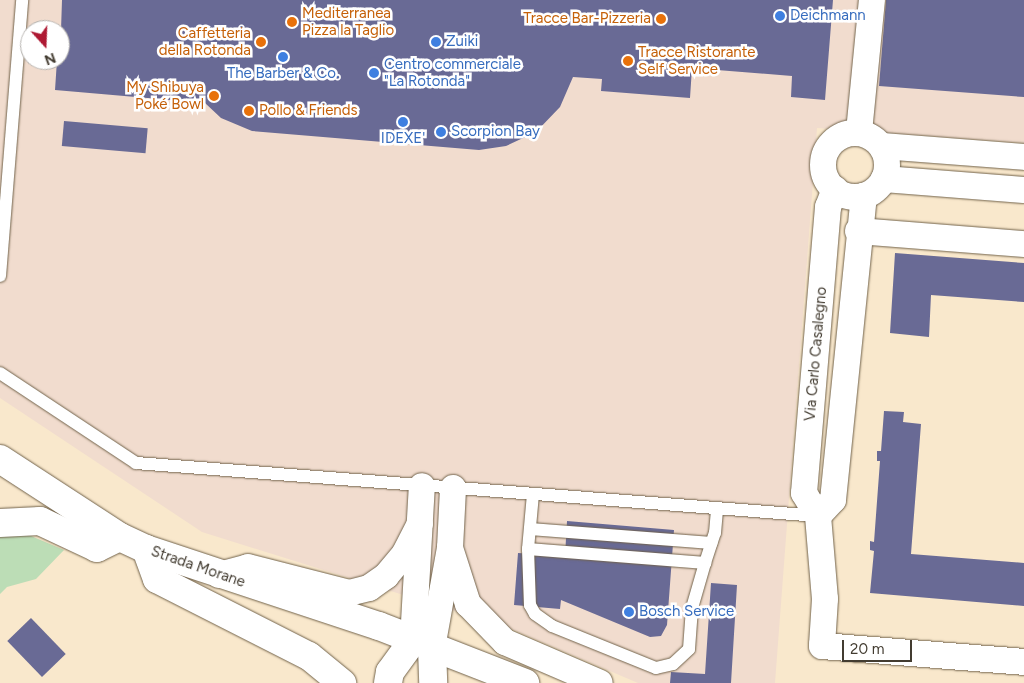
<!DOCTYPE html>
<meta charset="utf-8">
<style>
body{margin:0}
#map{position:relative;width:1024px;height:683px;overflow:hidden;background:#f9e8cc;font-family:Figtree,sans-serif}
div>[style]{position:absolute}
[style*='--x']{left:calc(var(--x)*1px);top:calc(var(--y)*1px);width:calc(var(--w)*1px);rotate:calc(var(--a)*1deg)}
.commercial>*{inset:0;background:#f1dcce}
.green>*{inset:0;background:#bcddb6}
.building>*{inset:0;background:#696a95;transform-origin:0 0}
.roads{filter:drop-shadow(0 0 1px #72634b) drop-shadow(0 0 1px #72634b)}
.service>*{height:12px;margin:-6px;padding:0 6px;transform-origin:6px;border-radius:6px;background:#fff}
.minor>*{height:26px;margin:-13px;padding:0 13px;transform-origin:13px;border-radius:13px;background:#fff}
.minor>.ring{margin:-13px;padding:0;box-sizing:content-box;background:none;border:26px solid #fff;border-radius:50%}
.tertiary>*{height:28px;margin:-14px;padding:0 14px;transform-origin:14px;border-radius:14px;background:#fff}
.dots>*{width:14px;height:14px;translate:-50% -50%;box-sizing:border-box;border:2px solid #fff;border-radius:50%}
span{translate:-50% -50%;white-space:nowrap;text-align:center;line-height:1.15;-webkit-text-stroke:5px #fff;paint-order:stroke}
.food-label{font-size:15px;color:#c56008}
.left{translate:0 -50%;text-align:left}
.right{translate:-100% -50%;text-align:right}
.shop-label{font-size:15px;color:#366cbe}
.street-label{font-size:15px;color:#433c31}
.north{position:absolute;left:20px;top:20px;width:50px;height:50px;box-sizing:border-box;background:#fff;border:1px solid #b4b1ad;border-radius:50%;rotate:160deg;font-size:14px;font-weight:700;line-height:20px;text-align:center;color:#433c31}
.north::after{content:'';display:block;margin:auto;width:18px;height:22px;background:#ae1933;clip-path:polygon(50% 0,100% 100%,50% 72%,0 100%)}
.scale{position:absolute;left:842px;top:640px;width:70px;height:22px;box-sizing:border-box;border:2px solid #433c31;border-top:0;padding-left:6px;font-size:15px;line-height:18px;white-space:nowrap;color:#433c31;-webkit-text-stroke:4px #fff;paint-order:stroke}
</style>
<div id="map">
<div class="commercial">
<div style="clip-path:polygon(evenodd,0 0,1024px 0,1024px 143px,817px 128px,775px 683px,638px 683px,509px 628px,202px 532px,0 398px,0 0,30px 30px,60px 30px,60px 60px,30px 60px,30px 30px)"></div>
</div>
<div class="green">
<div style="clip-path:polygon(0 533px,24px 533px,64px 550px,36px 579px,7px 587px,0 594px)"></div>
</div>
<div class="building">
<div style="clip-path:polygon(62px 0,833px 0,825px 100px,791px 97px,792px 76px,692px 68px,690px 98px,601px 91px,602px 79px,573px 77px,560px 107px,536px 132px,506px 146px,479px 150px,252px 131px,221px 118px,205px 103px,55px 90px,57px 60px,60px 60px)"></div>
<div style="clip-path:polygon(886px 0,1024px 0,1024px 97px,879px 86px)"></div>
<div style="left:64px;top:121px;width:84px;height:25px;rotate:5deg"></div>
<div style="clip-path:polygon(895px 253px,1024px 263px,1024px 302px,931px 295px,929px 337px,890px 333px)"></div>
<div style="clip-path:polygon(884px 411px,904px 412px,903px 422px,921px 424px,911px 554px,1024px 563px,1024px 606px,870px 593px,874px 551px,870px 550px,870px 541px,874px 542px,880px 461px,877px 461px,877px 451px,881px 451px)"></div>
<div style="clip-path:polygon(567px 521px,674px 530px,667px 625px,661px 636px,650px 637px,561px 600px,560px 609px,514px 605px,518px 553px,565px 556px)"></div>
<div style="clip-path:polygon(711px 583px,737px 585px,731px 683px,670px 683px,671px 672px,705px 674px)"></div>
<div style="left:31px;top:618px;width:50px;height:33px;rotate:46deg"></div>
</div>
<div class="roads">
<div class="service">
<div style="--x:0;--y:276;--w:277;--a:-85.4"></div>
<div style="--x:0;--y:373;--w:163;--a:33.5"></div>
<div style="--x:136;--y:463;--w:684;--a:4.44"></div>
<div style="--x:533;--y:494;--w:55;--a:95.2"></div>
<div style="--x:528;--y:549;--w:178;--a:4.5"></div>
<div style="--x:705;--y:563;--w:32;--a:-72"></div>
<div style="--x:715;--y:533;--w:25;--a:-85"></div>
<div style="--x:530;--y:529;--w:182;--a:4.4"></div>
<div style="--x:528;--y:549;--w:56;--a:88"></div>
<div style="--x:530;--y:605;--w:10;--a:61"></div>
<div style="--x:535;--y:614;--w:21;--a:35"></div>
<div style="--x:552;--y:626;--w:112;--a:22"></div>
<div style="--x:656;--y:668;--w:17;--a:-13"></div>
<div style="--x:673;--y:664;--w:22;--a:-43"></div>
<div style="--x:689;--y:649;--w:41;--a:-85.8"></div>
<div style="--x:692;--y:608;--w:47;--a:-73.9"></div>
</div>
<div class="minor">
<div style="--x:859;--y:132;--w:133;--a:-84.4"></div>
<div class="ring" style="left:823px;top:133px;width:38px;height:38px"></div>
<div style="--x:882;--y:146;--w:142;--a:4.4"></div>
<div style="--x:884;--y:179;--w:140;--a:4.5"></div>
<div style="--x:835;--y:189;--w:19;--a:111"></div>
<div style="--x:828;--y:207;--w:287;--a:94.8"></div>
<div style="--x:804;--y:493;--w:27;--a:59"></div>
<div style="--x:818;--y:516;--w:83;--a:85.2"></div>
<div style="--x:825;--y:599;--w:47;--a:93.7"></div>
<div style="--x:822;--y:646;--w:203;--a:4.5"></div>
<div style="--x:858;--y:231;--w:167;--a:4.5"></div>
<div style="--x:818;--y:516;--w:22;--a:-47"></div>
<div style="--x:833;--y:500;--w:306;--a:-84.2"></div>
<div style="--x:450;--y:548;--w:59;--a:72.2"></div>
<div style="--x:468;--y:604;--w:53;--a:45.8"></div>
<div style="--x:505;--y:642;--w:103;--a:23.3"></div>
<div style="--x:219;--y:575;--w:30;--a:-15"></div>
<div style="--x:248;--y:567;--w:104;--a:14.4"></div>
<div style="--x:349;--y:593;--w:21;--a:-14"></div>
<div style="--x:369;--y:588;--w:21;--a:-35"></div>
<div style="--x:386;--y:576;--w:30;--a:-50"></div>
<div style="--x:405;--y:553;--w:33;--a:-63"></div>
<div style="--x:413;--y:640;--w:154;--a:-86.7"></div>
<div style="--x:432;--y:648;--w:102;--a:-79.8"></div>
<div style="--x:450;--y:548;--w:60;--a:-87.1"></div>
</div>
<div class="tertiary">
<div style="--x:0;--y:459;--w:143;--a:33"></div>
<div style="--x:120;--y:537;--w:29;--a:25"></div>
<div style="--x:146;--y:549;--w:245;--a:18.3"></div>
<div style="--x:379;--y:626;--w:157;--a:21.3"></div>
<div style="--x:0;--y:523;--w:40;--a:-2.9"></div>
<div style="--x:40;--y:521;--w:63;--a:25.3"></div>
<div style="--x:97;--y:548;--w:25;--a:-26"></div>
<div style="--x:146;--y:549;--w:32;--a:70"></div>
<div style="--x:157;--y:579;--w:170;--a:26.9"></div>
<div style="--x:309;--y:656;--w:43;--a:39.3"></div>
<div style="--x:432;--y:648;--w:35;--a:88"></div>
<div style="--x:388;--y:683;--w:11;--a:-80"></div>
<div style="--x:390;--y:672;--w:39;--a:-54"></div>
</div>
</div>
<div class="dots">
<div style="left:780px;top:16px;background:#3f7fe0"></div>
<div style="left:661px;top:19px;background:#e8710a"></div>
<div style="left:292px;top:22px;background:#e8710a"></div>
<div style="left:261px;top:42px;background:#e8710a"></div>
<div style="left:436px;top:42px;background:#3f7fe0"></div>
<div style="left:283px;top:57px;background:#3f7fe0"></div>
<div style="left:628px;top:61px;background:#e8710a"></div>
<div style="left:374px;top:73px;background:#3f7fe0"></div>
<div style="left:214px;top:96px;background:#e8710a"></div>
<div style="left:249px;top:111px;background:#e8710a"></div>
<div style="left:403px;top:122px;background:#3f7fe0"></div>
<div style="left:441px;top:132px;background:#3f7fe0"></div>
<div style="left:629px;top:612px;background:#3f7fe0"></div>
</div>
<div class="food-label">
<span class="left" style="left:302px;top:22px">Mediterranea<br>Pizza la Taglio</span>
<span class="right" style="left:651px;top:19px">Tracce Bar-Pizzeria</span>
<span class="right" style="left:251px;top:42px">Caffetteria<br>della Rotonda</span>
<span class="left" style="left:638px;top:61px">Tracce Ristorante<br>Self Service</span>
<span class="right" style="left:204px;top:96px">My Shibuya<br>Poké Bowl</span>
<span class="left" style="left:259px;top:111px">Pollo &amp; Friends</span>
</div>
<div class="shop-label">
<span class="left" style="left:790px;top:16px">Deichmann</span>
<span class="left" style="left:446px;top:42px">Zuiki</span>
<span class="left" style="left:384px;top:73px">Centro commerciale<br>"La Rotonda"</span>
<span style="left:283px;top:74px">The Barber &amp; Co.</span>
<span class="left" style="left:451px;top:132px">Scorpion Bay</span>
<span style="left:403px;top:139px">IDEXE'</span>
<span class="left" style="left:639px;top:612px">Bosch Service</span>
</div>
<div class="street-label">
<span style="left:816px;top:354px;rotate:-85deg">Via Carlo Casalegno</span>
<span style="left:198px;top:567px;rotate:19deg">Strada Morane</span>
</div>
<div class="north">N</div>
<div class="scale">20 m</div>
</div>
